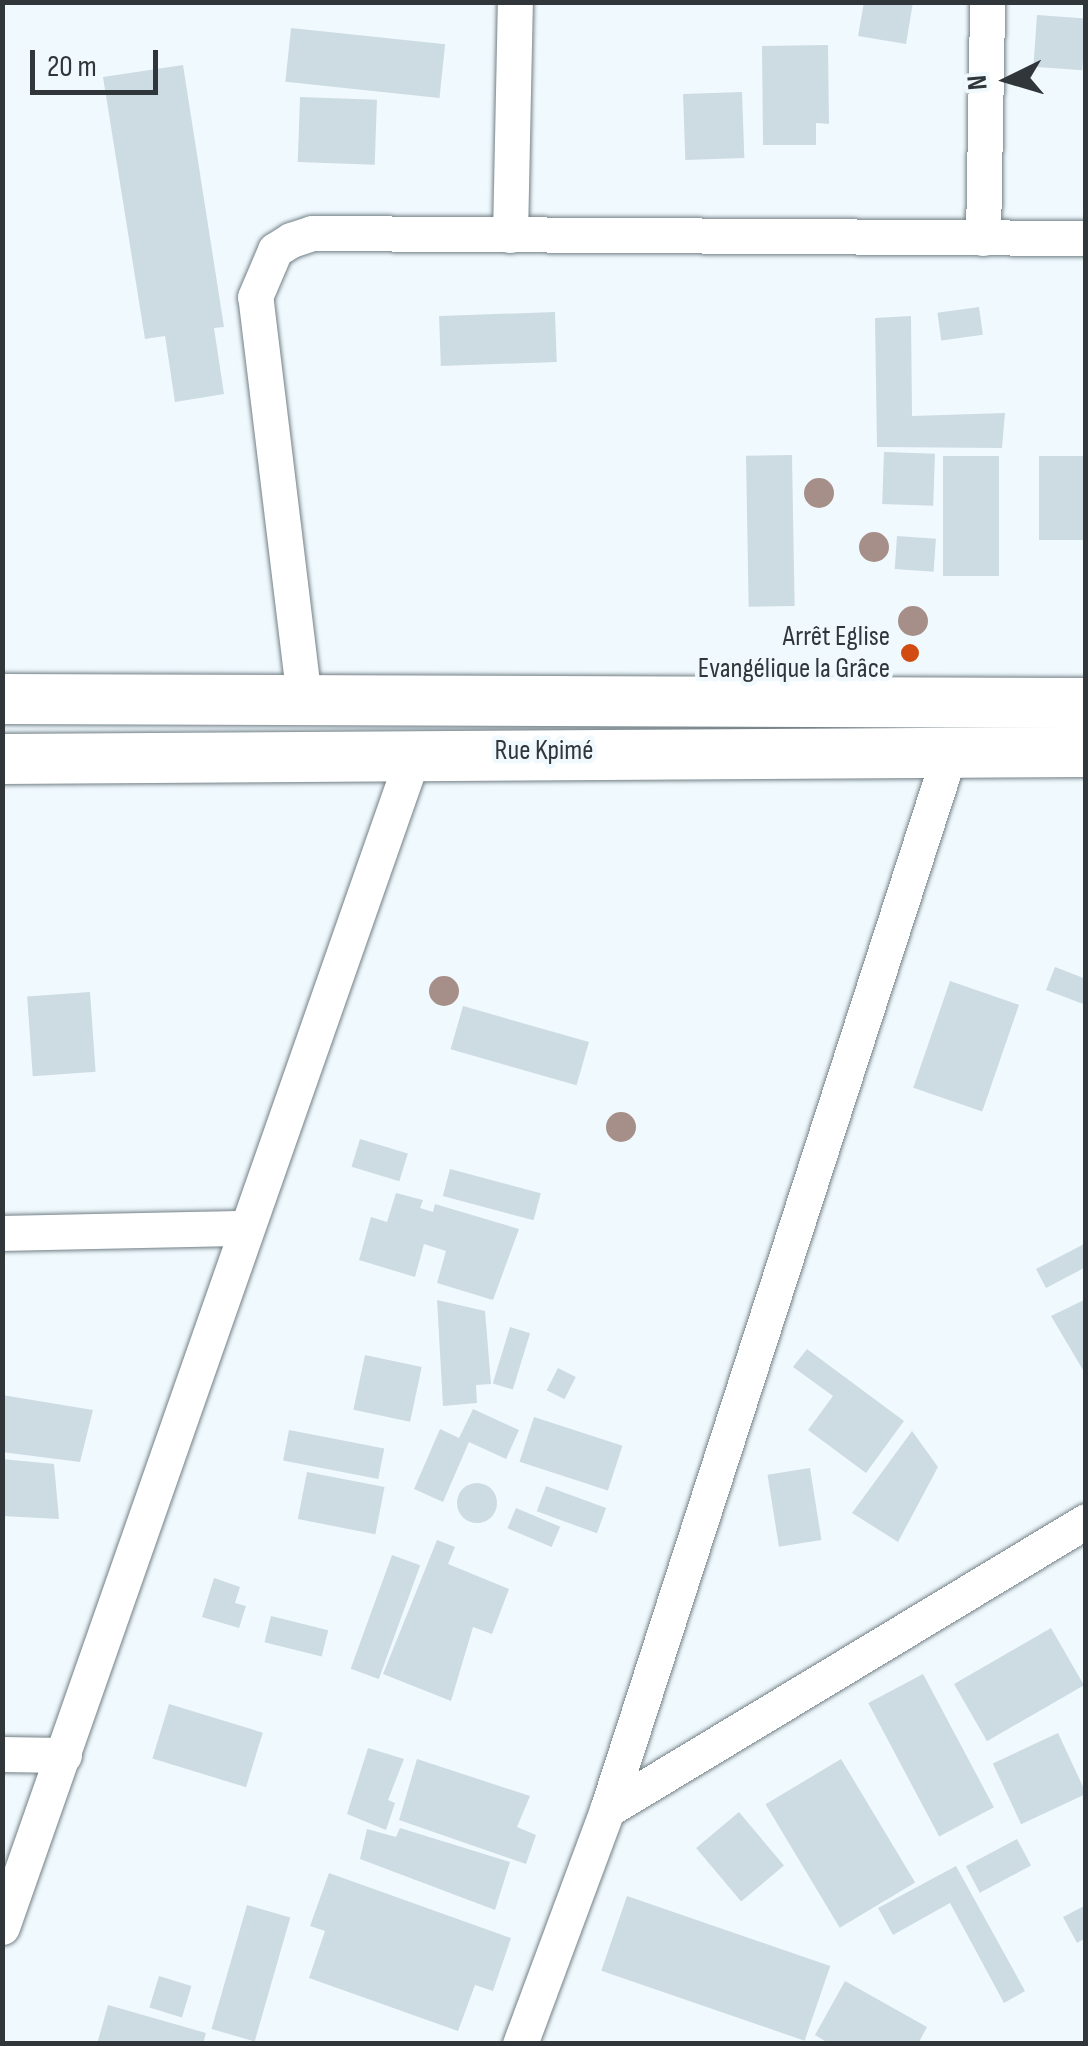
<!DOCTYPE html>
<meta charset="utf-8">
<style>
body{margin:0}
#map{position:relative;width:1088px;height:2046px;overflow:hidden;background:#f0f9fe;font-family:"Sofia Sans Condensed",sans-serif}
div>[style]{position:absolute}
[style*='--x']{left:calc(var(--x)*1px);top:calc(var(--y)*1px);width:calc(var(--w)*1px);rotate:calc(var(--a)*1deg)}
.building>*{inset:0;background:#cddbe3;transform-origin:0 0}
.round{border-radius:50%}
.roads{filter:drop-shadow(0 0 2px #728086) drop-shadow(0 0 2px #728086)}
.minor>*{height:35px;margin:-17.5px;padding:0 17.5px;transform-origin:17.5px;border-radius:17.5px;background:#fff}
.secondary>*{height:50px;margin:-25px;padding:0 25px;transform-origin:25px;border-radius:25px;background:#fff}
.trees>*{width:30px;height:30px;margin:-15px;border-radius:50%;background:#a68f88}
.dots>*{width:28px;height:28px;translate:-50% -50%;box-sizing:border-box;border:5px solid #f0f9fe;border-radius:50%}
span{translate:-50% -50%;white-space:nowrap;text-align:center;line-height:1.15;-webkit-text-stroke:9px #f0f9fe;paint-order:stroke}
.poi-label{font-size:28px;color:#303639}
.right{translate:-100% -50%;text-align:right}
.street-label{font-size:28px;color:#303639}
.frame{position:absolute;inset:0;border:5px solid #303639;pointer-events:none}
.north{position:absolute;left:958px;top:30px;width:100px;height:100px;-webkit-text-stroke:8px #f0f9fe;paint-order:stroke;rotate:265deg;font-size:28px;font-weight:700;line-height:40px;text-align:center;color:#303639}
.north::after{content:'';display:block;margin:auto;width:35px;height:45px;background:#303639;clip-path:polygon(50% 0,100% 100%,50% 72%,0 100%)}
.scale{position:absolute;left:30px;top:50px;width:128px;height:45px;box-sizing:border-box;border:5px solid #303639;border-top:0;padding-left:12px;font-size:30px;line-height:35px;white-space:nowrap;color:#303639;-webkit-text-stroke:8px #f0f9fe;paint-order:stroke}
</style>
<div id="map">
<div class="building">
<div style="clip-path:polygon(864px 2px,913px 2px,906px 44px,858px 36px)"></div>
<div style="left:1037px;top:15px;width:49px;height:52px;rotate:4deg"></div>
<div style="left:291px;top:28px;width:155px;height:54px;rotate:6deg"></div>
<div style="clip-path:polygon(828px 45px,829px 124px,816px 123px,816px 145px,763px 145px,762px 46px)"></div>
<div style="clip-path:polygon(183px 65px,224px 327px,214px 328px,224px 394px,175px 402px,165px 336px,145px 339px,103px 77px)"></div>
<div style="left:742px;top:92px;width:66px;height:59px;rotate:88deg"></div>
<div style="left:300px;top:97px;width:77px;height:65px;rotate:2deg"></div>
<div style="left:979px;top:307px;width:28px;height:42px;rotate:82deg"></div>
<div style="left:555px;top:312px;width:50px;height:116px;rotate:88deg"></div>
<div style="clip-path:polygon(911px 316px,912px 416px,1005px 413px,1002px 448px,877px 447px,875px 318px)"></div>
<div style="left:884px;top:452px;width:51px;height:52px;rotate:2deg"></div>
<div style="left:792px;top:455px;width:151px;height:46px;rotate:89deg"></div>
<div style="left:943px;top:456px;width:56px;height:120px"></div>
<div style="left:1039px;top:456px;width:47px;height:84px"></div>
<div style="left:897px;top:536px;width:39px;height:33px;rotate:4deg"></div>
<div style="clip-path:polygon(1055px 967px,1086px 979px,1086px 1005px,1046px 990px)"></div>
<div style="left:950px;top:981px;width:73px;height:113px;rotate:19deg"></div>
<div style="left:90px;top:992px;width:80px;height:63px;rotate:86deg"></div>
<div style="left:463px;top:1006px;width:131px;height:45px;rotate:16deg"></div>
<div style="left:360px;top:1139px;width:50px;height:29px;rotate:17deg"></div>
<div style="left:450px;top:1169px;width:94px;height:28px;rotate:15deg"></div>
<div style="clip-path:polygon(396px 1193px,423px 1200px,420px 1208px,433px 1212px,435px 1204px,519px 1229px,493px 1300px,437px 1283px,446px 1251px,424px 1244px,415px 1277px,359px 1260px,371px 1217px,387px 1222px)"></div>
<div style="clip-path:polygon(1086px 1243px,1086px 1267px,1046px 1288px,1036px 1269px)"></div>
<div style="clip-path:polygon(1086px 1299px,1086px 1375px,1051px 1316px)"></div>
<div style="clip-path:polygon(437px 1300px,485px 1311px,491px 1384px,476px 1385px,477px 1403px,443px 1406px)"></div>
<div style="left:510px;top:1327px;width:21px;height:59px;rotate:17deg"></div>
<div style="clip-path:polygon(807px 1349px,904px 1421px,866px 1473px,808px 1430px,833px 1396px,793px 1367px)"></div>
<div style="left:365px;top:1355px;width:58px;height:56px;rotate:12deg"></div>
<div style="left:558px;top:1368px;width:20px;height:25px;rotate:27deg"></div>
<div style="clip-path:polygon(2px 1395px,93px 1410px,80px 1462px,2px 1452px)"></div>
<div style="clip-path:polygon(473px 1409px,519px 1430px,506px 1459px,469px 1442px,443px 1502px,414px 1489px,440px 1429px,459px 1438px)"></div>
<div style="left:534px;top:1417px;width:93px;height:47px;rotate:18deg"></div>
<div style="left:289px;top:1430px;width:97px;height:31px;rotate:11deg"></div>
<div style="clip-path:polygon(912px 1431px,938px 1467px,898px 1542px,852px 1513px)"></div>
<div style="clip-path:polygon(2px 1459px,54px 1464px,59px 1519px,2px 1516px)"></div>
<div style="left:810px;top:1468px;width:73px;height:43px;rotate:81deg"></div>
<div style="left:307px;top:1472px;width:79px;height:48px;rotate:11deg"></div>
<div class="round" style="left:457px;top:1483px;width:40px;height:40px"></div>
<div style="left:546px;top:1486px;width:64px;height:27px;rotate:20deg"></div>
<div style="left:516px;top:1508px;width:48px;height:22px;rotate:23deg"></div>
<div style="clip-path:polygon(437px 1540px,455px 1547px,448px 1564px,509px 1589px,492px 1634px,473px 1627px,451px 1701px,383px 1674px)"></div>
<div style="left:392px;top:1555px;width:30px;height:121px;rotate:20deg"></div>
<div style="clip-path:polygon(214px 1578px,240px 1587px,235px 1603px,246px 1606px,239px 1628px,202px 1617px)"></div>
<div style="left:271px;top:1616px;width:59px;height:27px;rotate:14deg"></div>
<div style="left:1051px;top:1628px;width:66px;height:112px;rotate:60deg"></div>
<div style="left:923px;top:1674px;width:151px;height:62px;rotate:62deg"></div>
<div style="left:169px;top:1704px;width:98px;height:57px;rotate:17deg"></div>
<div style="left:1058px;top:1733px;width:67px;height:72px;rotate:65deg"></div>
<div style="clip-path:polygon(368px 1748px,404px 1759px,388px 1800px,395px 1803px,386px 1830px,347px 1814px)"></div>
<div style="clip-path:polygon(417px 1759px,530px 1796px,517px 1827px,536px 1835px,526px 1864px,399px 1820px)"></div>
<div style="left:841px;top:1759px;width:144px;height:88px;rotate:59deg"></div>
<div style="left:739px;top:1812px;width:70px;height:56px;rotate:50deg"></div>
<div style="clip-path:polygon(400px 1828px,510px 1862px,495px 1910px,360px 1859px,367px 1829px,396px 1837px)"></div>
<div style="left:1017px;top:1839px;width:30px;height:58px;rotate:62deg"></div>
<div style="clip-path:polygon(956px 1866px,1025px 1991px,1004px 2003px,950px 1903px,893px 1935px,878px 1908px)"></div>
<div style="clip-path:polygon(329px 1873px,511px 1938px,493px 1991px,475px 1985px,458px 2031px,309px 1978px,325px 1931px,310px 1926px)"></div>
<div style="left:627px;top:1896px;width:215px;height:79px;rotate:19deg"></div>
<div style="left:247px;top:1905px;width:45px;height:129px;rotate:16deg"></div>
<div style="clip-path:polygon(1086px 1905px,1086px 1938px,1077px 1943px,1063px 1917px)"></div>
<div style="left:159px;top:1976px;width:34px;height:33px;rotate:17deg"></div>
<div style="clip-path:polygon(845px 1981px,927px 2027px,918px 2044px,830px 2044px,815px 2035px)"></div>
<div style="clip-path:polygon(108px 2005px,206px 2033px,203px 2044px,97px 2044px)"></div>
</div>
<div class="roads">
<div class="minor">
<div style="--x:510;--y:235;--w:233;--a:-88.8"></div>
<div style="--x:983;--y:238;--w:236;--a:-89"></div>
<div style="--x:304;--y:699;--w:405;--a:-96.9"></div>
<div style="--x:255;--y:297;--w:51;--a:-66.9"></div>
<div style="--x:275;--y:250;--w:19;--a:-32"></div>
<div style="--x:291;--y:240;--w:22;--a:-18"></div>
<div style="--x:312;--y:233;--w:774;--a:0.37"></div>
<div style="--x:2;--y:1233;--w:241;--a:-1.2"></div>
<div style="--x:2;--y:1754;--w:62;--a:0.9"></div>
<div style="--x:607;--y:1810;--w:559;--a:-31.1"></div>
<div style="--x:2;--y:1927;--w:1244;--a:-70.66"></div>
<div style="--x:520;--y:2044;--w:250;--a:-69.6"></div>
<div style="--x:607;--y:1810;--w:1112;--a:-72.04"></div>
</div>
<div class="secondary">
<div style="--x:2;--y:699;--w:1084;--a:0.21"></div>
<div style="--x:2;--y:759;--w:1084;--a:-0.37"></div>
</div>
</div>
<div class="trees">
<div style="left:819px;top:493px"></div>
<div style="left:874px;top:547px"></div>
<div style="left:913px;top:621px"></div>
<div style="left:444px;top:991px"></div>
<div style="left:621px;top:1127px"></div>
</div>
<div class="dots">
<div style="left:910px;top:653px;background:#d14b12"></div>
</div>
<div class="poi-label">
<span class="right" style="left:890px;top:653px">Arrêt Eglise<br>Evangélique la Grâce</span>
</div>
<div class="street-label">
<span style="left:544px;top:751px">Rue Kpimé</span>
</div>
<div class="frame"></div>
<div class="north">N</div>
<div class="scale">20 m</div>
</div>
